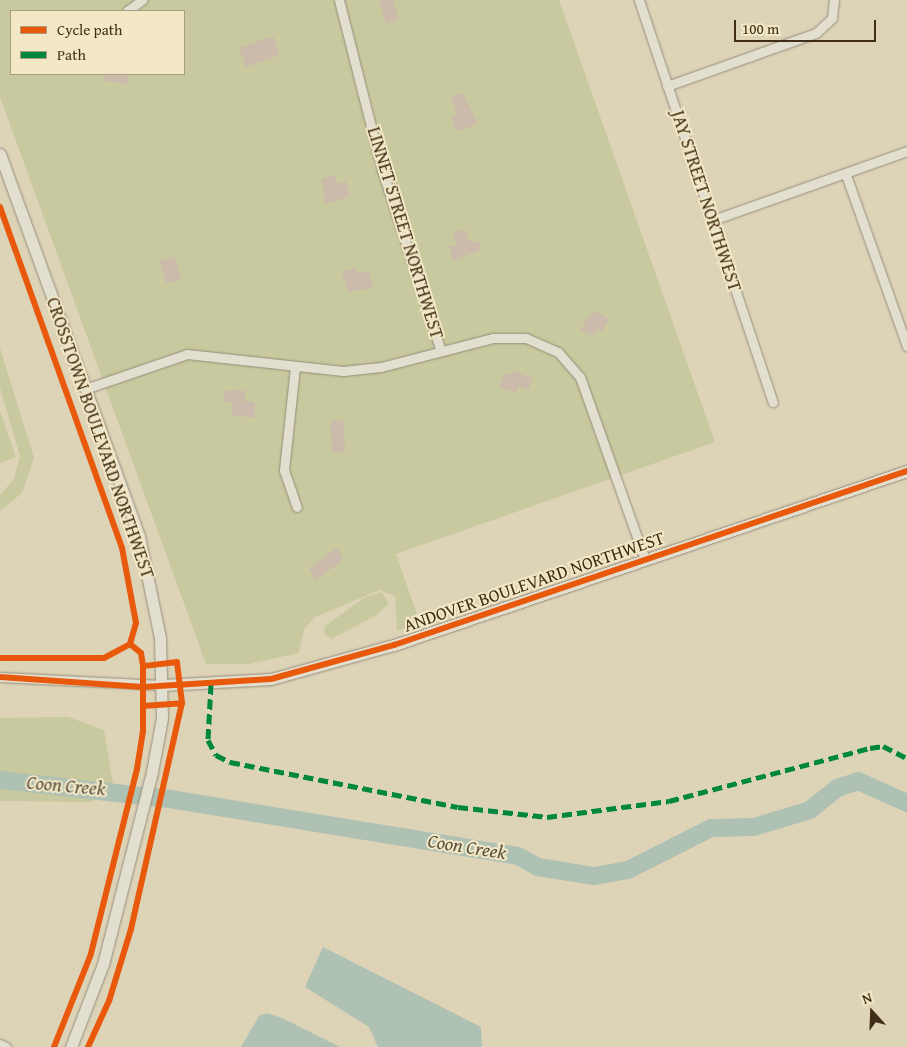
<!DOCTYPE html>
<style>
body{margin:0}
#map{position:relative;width:907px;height:1047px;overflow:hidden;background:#ddd3b7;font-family:"Gentium Book Plus",serif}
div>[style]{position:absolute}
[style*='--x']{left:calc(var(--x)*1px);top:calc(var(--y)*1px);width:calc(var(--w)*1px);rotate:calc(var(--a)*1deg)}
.green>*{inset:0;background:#c8c99e}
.water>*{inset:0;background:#afc1b3}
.river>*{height:18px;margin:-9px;padding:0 9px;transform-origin:9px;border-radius:9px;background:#afc1b3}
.building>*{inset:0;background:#ccbaaa;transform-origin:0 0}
.roads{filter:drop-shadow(0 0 1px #968e7c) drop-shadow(0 0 1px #968e7c)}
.minor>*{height:9px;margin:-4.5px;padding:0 4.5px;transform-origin:4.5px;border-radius:4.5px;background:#e3dfd0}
.tertiary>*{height:11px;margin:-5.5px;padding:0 5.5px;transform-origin:5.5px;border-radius:5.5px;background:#e3dfd0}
.quiet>*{height:5px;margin-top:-2.5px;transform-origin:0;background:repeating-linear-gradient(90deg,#00873e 0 10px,transparent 0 15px)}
.cycleway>*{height:6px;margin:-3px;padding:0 3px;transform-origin:3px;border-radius:3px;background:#e8590c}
span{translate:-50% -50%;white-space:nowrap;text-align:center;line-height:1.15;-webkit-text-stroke:4px #f3e8c6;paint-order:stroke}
.street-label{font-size:18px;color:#402d18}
.water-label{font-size:19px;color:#57503e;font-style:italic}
.legend{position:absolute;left:10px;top:10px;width:175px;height:65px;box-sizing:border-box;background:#f3e8c6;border:1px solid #ab9d80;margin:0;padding:6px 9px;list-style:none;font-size:15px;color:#402d18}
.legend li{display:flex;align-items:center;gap:10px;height:25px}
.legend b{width:25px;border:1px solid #ab9d80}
.north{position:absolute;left:847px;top:987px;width:50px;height:50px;-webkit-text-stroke:4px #f3e8c6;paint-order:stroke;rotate:340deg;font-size:14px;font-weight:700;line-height:20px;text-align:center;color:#402d18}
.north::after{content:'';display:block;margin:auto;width:18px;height:22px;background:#402d18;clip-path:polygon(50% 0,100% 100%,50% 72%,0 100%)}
.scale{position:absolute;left:734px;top:20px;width:142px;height:22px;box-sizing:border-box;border:2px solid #402d18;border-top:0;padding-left:6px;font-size:15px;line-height:18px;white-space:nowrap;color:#402d18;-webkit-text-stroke:4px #f3e8c6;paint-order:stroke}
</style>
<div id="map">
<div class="green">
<div style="clip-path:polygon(evenodd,0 0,559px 0,715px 442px,396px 554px,420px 623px,397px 631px,395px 596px,380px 590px,315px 617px,304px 629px,299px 653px,248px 664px,206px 664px,0 97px,0 0,11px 11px,184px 11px,184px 74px,11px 74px,11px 11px)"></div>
<div style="clip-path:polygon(0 348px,34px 458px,22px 493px,0 511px,0 495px,14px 479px,20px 456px,0 388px)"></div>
<div style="clip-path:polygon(0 411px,16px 457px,0 463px)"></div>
<div style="clip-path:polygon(381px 592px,389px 603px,377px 615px,331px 639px,324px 634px,325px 626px,364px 598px)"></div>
<div style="clip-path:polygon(68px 717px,104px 730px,114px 790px,92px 802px,0 801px,0 718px)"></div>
</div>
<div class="water">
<div style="clip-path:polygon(323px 947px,481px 1027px,482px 1047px,378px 1047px,369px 1027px,305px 987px)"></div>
<div style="clip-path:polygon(267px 1013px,282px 1018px,340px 1047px,241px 1047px,259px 1016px)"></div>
</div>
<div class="river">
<div style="--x:0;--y:780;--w:171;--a:6.4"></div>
<div style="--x:170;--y:799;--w:353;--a:9.3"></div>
<div style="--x:518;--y:856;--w:23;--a:29"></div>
<div style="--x:538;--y:867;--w:57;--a:9.1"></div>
<div style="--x:594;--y:876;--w:35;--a:-10"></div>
<div style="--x:628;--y:870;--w:93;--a:-26.8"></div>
<div style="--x:711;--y:828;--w:43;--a:-1.3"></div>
<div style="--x:754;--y:827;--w:59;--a:-16.9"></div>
<div style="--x:810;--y:810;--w:35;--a:-39"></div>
<div style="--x:837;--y:788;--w:22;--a:-18"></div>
<div style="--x:858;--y:781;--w:54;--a:24.2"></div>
</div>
<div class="building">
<div style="clip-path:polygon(379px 0,393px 0,399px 19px,386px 24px)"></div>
<div style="left:273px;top:36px;width:20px;height:36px;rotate:70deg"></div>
<div style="clip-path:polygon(105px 74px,128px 74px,128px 84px,105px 81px)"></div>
<div style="clip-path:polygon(463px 93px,478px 124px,456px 131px,451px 118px,457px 115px,451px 97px)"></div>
<div style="clip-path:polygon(334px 175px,337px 184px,346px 181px,350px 196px,325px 204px,322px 179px)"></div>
<div style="clip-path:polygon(465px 229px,469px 241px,479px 242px,482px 249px,454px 261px,449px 247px,457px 245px,453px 233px)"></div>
<div style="left:174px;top:256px;width:24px;height:16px;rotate:71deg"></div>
<div style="clip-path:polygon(355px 268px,357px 274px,368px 271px,374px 288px,348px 292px,342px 272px)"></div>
<div style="clip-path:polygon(593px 311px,609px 319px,603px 331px,597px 328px,594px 336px,580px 330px)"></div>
<div style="clip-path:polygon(513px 370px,533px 379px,528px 390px,519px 386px,516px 393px,499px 386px,505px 372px,511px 375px)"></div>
<div style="clip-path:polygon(245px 390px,245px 402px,255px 402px,255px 418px,232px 415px,232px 402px,225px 402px,224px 391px)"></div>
<div style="left:343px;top:420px;width:32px;height:13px;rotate:86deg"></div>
<div style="clip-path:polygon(337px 548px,343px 559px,316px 581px,309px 568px)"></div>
</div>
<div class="roads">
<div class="minor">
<div style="--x:339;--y:0;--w:175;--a:75.8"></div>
<div style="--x:382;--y:170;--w:188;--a:72"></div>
<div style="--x:639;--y:0;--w:424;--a:71.6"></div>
<div style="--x:127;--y:11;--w:19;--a:-36"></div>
<div style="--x:667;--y:86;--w:158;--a:-19.6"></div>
<div style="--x:816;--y:33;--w:22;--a:-43"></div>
<div style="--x:832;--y:18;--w:18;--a:-84"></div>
<div style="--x:846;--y:175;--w:182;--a:70.4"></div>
<div style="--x:713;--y:220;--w:206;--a:-19.6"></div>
<div style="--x:295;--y:367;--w:104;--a:96.1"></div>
<div style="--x:284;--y:470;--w:39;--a:71"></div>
<div style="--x:85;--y:389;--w:108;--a:-18.9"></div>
<div style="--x:187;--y:354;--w:157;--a:6.2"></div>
<div style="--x:343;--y:371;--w:38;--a:-6"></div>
<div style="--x:381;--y:367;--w:116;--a:-14.5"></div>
<div style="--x:493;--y:338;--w:33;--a:0"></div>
<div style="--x:526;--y:338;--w:35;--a:24"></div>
<div style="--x:558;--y:352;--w:33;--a:49"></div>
<div style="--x:580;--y:377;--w:194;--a:70.4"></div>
<div style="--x:0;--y:677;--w:163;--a:2.8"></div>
<div style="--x:0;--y:1044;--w:7;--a:27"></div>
</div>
<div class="tertiary">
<div style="--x:0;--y:154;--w:407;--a:70"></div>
<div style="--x:139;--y:536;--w:103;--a:78.3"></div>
<div style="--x:160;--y:637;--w:81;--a:88.6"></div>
<div style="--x:162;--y:718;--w:55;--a:100.5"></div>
<div style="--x:152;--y:772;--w:198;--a:104.3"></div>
<div style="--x:103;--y:964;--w:89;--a:111.1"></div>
<div style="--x:163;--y:685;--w:108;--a:-3.2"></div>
<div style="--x:271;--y:679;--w:128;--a:-15.5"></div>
<div style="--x:394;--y:645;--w:542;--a:-18.74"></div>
</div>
</div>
<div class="quiet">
<div style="--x:211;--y:684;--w:56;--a:93.1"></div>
<div style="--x:208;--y:740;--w:17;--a:62"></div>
<div style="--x:216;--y:755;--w:16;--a:27"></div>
<div style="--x:230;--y:762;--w:232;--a:11.2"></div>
<div style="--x:458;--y:807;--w:90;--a:6.4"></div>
<div style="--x:547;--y:817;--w:123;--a:-7.5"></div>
<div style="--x:669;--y:801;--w:208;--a:-14.8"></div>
<div style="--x:870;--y:748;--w:13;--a:-9"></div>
<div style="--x:883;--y:746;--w:27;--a:27"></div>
</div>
<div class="cycleway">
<div style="--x:0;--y:207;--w:362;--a:70.3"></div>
<div style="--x:122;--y:548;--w:76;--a:79.4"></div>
<div style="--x:136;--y:623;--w:22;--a:106"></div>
<div style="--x:130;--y:644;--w:14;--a:39"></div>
<div style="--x:141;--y:653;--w:13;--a:81"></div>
<div style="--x:143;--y:666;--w:65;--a:90"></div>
<div style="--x:143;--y:731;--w:38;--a:99"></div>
<div style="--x:137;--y:769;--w:191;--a:104"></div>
<div style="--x:91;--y:954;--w:100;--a:111.7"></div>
<div style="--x:0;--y:658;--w:104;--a:0"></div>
<div style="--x:104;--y:658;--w:30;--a:-28"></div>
<div style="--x:0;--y:677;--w:143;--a:4"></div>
<div style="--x:143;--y:687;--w:128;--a:-3.6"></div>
<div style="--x:271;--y:679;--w:128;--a:-15.5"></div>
<div style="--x:394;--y:645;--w:542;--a:-18.74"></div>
<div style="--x:143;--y:706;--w:39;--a:-4"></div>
<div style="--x:182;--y:703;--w:41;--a:-97"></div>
<div style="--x:177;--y:662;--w:34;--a:173"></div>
<div style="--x:88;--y:1047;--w:51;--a:-65.5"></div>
<div style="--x:109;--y:1001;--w:75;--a:-73"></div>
<div style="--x:131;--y:929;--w:232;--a:-77.3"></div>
</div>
<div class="street-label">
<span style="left:706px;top:201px;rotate:72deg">JAY STREET NORTHWEST</span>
<span style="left:405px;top:233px;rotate:73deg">LINNET STREET NORTHWEST</span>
<span style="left:100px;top:438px;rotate:71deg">CROSSTOWN BOULEVARD NORTHWEST</span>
<span style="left:534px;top:582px;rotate:-19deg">ANDOVER BOULEVARD NORTHWEST</span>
</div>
<div class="water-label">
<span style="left:66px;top:786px;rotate:5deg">Coon Creek</span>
<span style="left:467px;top:847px;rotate:9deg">Coon Creek</span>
</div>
<ul class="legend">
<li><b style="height:6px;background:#e8590c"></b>Cycle path</li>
<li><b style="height:6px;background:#00873e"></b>Path</li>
</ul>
<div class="north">N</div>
<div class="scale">100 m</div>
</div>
